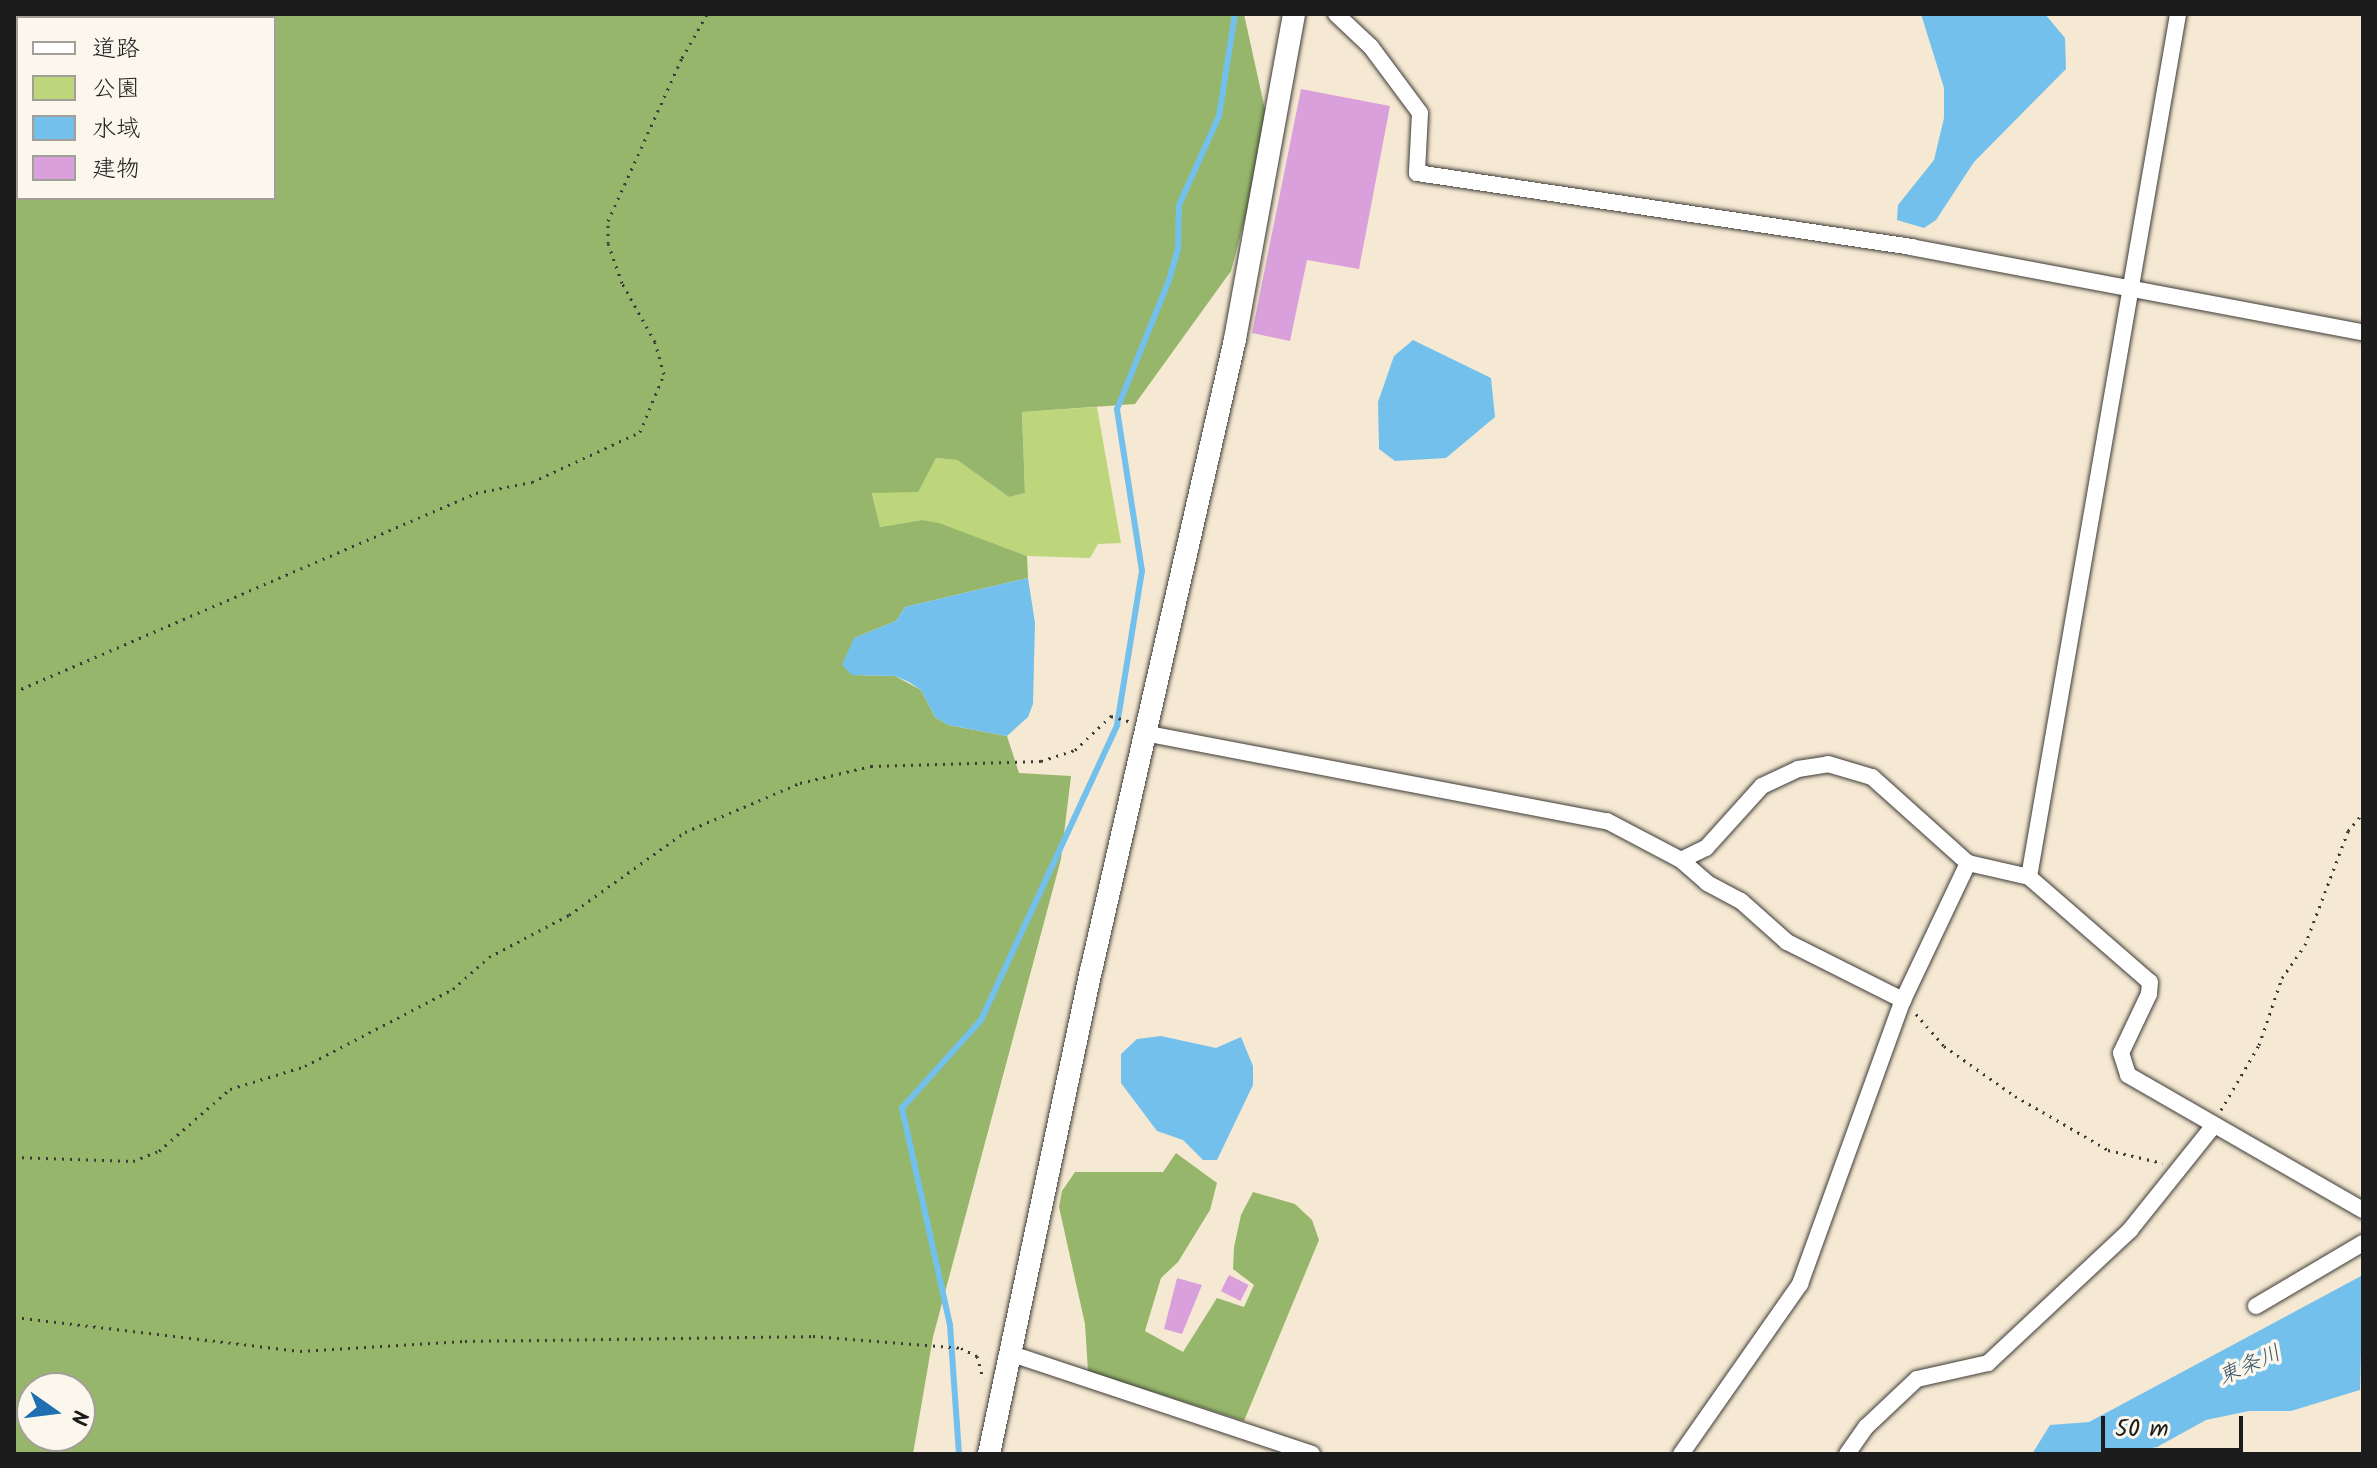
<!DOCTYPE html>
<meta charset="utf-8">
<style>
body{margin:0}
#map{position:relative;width:2377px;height:1468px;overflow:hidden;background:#f6e9d3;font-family:Kalam,"Klee One",sans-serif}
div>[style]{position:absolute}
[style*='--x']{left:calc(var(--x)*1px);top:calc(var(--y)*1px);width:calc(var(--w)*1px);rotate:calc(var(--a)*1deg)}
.green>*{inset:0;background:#bdd67b}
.forest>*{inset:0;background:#96b76b}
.water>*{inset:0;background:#73c0ed}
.stream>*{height:6px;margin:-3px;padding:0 3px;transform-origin:3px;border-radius:3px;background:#73c0ed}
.building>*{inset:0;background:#d9a0db;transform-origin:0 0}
.path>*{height:3px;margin-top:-1.5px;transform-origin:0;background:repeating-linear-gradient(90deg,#3d3b37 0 2px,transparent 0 8px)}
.roads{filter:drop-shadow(0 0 2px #3d3b37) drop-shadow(0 0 2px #3d3b37)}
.street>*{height:16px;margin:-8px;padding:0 8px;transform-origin:8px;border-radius:8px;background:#fff}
.secondary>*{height:22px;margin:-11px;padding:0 11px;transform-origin:11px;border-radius:11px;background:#fff}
span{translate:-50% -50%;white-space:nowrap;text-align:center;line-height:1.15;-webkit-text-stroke:7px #fbf7ec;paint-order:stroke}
.water-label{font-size:22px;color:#3a5565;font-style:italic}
.frame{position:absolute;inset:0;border:16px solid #1c1c1c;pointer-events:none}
.legend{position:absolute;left:16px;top:16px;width:260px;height:184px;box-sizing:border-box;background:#fbf7ec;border:2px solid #a29f99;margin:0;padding:10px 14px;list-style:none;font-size:24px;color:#1c1c1c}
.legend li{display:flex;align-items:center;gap:16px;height:40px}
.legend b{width:40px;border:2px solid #a29f99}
.north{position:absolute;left:16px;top:1372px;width:80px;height:80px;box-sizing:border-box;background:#fbf7ec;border:2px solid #a29f99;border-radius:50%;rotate:104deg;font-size:22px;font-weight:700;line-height:32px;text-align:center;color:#1c1c1c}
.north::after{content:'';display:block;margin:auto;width:28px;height:36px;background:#1f6fb2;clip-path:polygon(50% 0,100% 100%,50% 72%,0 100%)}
.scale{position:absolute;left:2101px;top:1416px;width:142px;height:36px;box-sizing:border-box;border:4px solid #1c1c1c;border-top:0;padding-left:10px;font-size:24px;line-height:28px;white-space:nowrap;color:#1c1c1c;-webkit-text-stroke:6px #fbf7ec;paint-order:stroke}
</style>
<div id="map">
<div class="green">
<div style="clip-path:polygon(1097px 407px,1121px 543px,1098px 544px,1090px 558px,1027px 556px,922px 520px,880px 527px,872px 492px,917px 492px,936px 458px,957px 460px,1009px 497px,1025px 493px,1022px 412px)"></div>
</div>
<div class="forest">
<div style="clip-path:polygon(evenodd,14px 14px,1244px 14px,1269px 128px,1231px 271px,1135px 404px,1022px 412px,1025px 493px,1009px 497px,957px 460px,936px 458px,918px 492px,872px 493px,880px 527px,922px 520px,939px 523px,1027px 556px,1028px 578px,905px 607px,896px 621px,854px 638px,852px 675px,895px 676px,921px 690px,935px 717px,948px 725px,1007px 736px,1019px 773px,1071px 776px,1061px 859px,933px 1337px,913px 1454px,14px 1454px,14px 14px,18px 18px,274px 18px,274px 198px,18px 198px,18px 18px,14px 14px,32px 1388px,80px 1388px,80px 1436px,32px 1436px,32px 1388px)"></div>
<div style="clip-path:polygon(1176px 1153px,1217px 1183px,1210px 1210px,1178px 1262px,1161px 1278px,1145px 1331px,1183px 1352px,1217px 1298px,1244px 1307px,1254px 1285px,1233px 1269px,1234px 1247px,1241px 1215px,1253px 1192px,1295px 1204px,1312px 1220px,1319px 1240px,1244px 1421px,1088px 1371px,1085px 1324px,1059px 1207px,1062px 1191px,1075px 1172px,1163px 1172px)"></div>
</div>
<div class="water">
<div style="clip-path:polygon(1921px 14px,2045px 14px,2065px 38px,2066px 69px,1974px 162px,1936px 220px,1924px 228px,1897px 220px,1898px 205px,1934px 160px,1944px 118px,1944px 88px)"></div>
<div style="clip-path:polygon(1413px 340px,1491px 378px,1495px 417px,1446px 458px,1395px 461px,1379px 449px,1378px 402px,1394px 356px)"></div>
<div style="clip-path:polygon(1028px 578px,1035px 623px,1033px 704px,1028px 717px,1007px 736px,948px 725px,935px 717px,921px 690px,909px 682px,895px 676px,852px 675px,842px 665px,854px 638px,896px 621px,905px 607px)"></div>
<div style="clip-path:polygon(1161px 1036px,1216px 1048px,1241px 1037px,1253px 1066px,1253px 1085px,1217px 1160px,1203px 1160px,1183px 1140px,1157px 1131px,1121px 1083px,1121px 1054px,1137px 1039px)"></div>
<div style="clip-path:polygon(2363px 1275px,2360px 1390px,2291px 1411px,2249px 1411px,2206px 1420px,2157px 1447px,2116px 1454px,2032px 1454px,2050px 1425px,2089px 1422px)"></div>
</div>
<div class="stream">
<div style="--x:959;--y:1454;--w:129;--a:-94"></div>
<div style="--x:950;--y:1325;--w:222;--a:-102.5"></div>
<div style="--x:902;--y:1108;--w:118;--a:-48.1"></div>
<div style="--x:981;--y:1020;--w:325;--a:-65.2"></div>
<div style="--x:1117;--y:725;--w:156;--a:-80.8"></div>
<div style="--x:1142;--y:571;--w:164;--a:-98.8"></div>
<div style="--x:1117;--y:409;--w:139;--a:-68"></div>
<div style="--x:1169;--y:280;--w:33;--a:-74"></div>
<div style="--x:1178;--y:248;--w:43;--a:-88.7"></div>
<div style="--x:1179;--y:205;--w:98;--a:-65.8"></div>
<div style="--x:1219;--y:116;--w:103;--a:-81.1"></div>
</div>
<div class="building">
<div style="clip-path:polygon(1301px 89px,1390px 106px,1359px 269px,1307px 260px,1290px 341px,1252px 333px)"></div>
<div style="left:1229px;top:1275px;width:22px;height:18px;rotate:27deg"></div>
<div style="clip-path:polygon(1177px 1278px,1202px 1285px,1182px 1334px,1164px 1329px)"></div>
</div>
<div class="path">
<div style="--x:14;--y:692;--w:503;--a:-23.3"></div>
<div style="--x:476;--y:493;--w:57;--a:-11.1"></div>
<div style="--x:532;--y:482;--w:119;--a:-24.8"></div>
<div style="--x:640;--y:432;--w:63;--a:-67.5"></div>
<div style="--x:664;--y:374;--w:33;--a:-106"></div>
<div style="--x:655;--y:342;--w:68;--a:-119.2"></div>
<div style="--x:622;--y:283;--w:42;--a:-109.3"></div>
<div style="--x:608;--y:243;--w:22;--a:-90"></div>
<div style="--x:608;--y:221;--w:179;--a:-65.6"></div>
<div style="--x:682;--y:58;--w:51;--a:-60.4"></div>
<div style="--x:1916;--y:1014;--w:43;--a:48.8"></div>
<div style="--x:1944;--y:1046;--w:87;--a:35.2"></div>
<div style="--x:2015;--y:1096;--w:108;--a:30.1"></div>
<div style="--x:2108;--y:1150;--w:56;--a:13.5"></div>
<div style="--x:2221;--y:1110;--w:75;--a:-59.7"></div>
<div style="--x:2259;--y:1045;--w:71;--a:-71.1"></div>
<div style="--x:2282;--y:978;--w:40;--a:-55.1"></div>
<div style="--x:2305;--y:945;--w:122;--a:-69.3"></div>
<div style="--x:2348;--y:831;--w:23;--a:-50"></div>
<div style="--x:14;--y:1157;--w:119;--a:1.9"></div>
<div style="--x:133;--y:1161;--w:28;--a:-21"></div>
<div style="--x:159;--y:1151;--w:94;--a:-41.1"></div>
<div style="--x:230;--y:1089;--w:78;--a:-17"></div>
<div style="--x:305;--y:1066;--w:167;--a:-27.5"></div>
<div style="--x:453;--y:989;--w:48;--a:-41.6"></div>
<div style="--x:489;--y:957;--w:90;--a:-27.7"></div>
<div style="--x:569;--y:915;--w:143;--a:-35.6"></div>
<div style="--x:685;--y:832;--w:125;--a:-23.1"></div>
<div style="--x:800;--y:783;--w:73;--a:-13.5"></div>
<div style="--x:871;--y:766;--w:170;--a:-1.7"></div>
<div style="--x:1041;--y:761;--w:36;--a:-18"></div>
<div style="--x:1075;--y:750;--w:50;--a:-43.4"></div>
<div style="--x:1111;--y:716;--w:19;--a:16"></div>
<div style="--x:14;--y:1317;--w:288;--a:6.8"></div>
<div style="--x:300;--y:1351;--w:165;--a:-3.5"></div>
<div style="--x:465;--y:1341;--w:348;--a:-0.8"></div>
<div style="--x:813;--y:1336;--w:148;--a:4.6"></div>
<div style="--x:961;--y:1348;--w:18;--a:27"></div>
<div style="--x:977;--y:1356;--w:24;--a:75"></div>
</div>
<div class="roads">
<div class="street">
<div style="--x:1336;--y:14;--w:48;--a:43.3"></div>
<div style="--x:1371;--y:47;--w:82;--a:53.4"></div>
<div style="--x:1420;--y:113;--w:60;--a:92.9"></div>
<div style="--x:1417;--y:173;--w:500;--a:8.5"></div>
<div style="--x:1911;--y:247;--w:460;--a:10.7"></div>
<div style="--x:1149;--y:734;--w:466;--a:10.8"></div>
<div style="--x:1607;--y:821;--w:84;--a:27.8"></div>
<div style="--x:1681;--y:860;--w:35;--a:41"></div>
<div style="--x:1707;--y:883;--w:38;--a:28"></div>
<div style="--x:1741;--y:901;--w:62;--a:41.7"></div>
<div style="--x:1787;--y:942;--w:130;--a:26.6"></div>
<div style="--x:1681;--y:860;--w:28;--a:-26"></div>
<div style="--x:1706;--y:848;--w:84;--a:-47.9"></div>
<div style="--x:1762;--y:786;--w:40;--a:-25"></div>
<div style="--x:1798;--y:769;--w:30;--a:-9"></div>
<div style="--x:1828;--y:764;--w:46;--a:16.5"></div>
<div style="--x:1872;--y:777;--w:129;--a:41.9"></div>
<div style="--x:1968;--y:863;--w:63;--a:12.9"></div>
<div style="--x:2029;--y:877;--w:876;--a:-80.2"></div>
<div style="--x:2029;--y:877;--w:160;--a:41"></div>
<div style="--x:2150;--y:982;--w:12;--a:95"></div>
<div style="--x:2149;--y:994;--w:65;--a:115.4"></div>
<div style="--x:2121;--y:1053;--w:23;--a:72"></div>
<div style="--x:2128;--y:1075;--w:271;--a:29.9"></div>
<div style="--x:2256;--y:1306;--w:124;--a:-30.5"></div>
<div style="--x:1012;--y:1354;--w:316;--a:18.4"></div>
<div style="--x:1681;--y:1454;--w:208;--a:-55"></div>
<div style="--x:1800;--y:1284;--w:302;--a:-70.1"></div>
<div style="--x:1903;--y:1000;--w:152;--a:-64.6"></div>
<div style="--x:1847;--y:1454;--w:33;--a:-55"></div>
<div style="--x:1866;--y:1427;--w:70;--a:-43.3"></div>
<div style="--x:1917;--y:1379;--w:73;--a:-12.7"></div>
<div style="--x:1988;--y:1363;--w:195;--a:-43.1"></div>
<div style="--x:2130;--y:1230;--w:134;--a:-51.3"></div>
</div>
<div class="secondary">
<div style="--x:989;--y:1454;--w:494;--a:-78.1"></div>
<div style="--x:1091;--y:971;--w:648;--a:-77.16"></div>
<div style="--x:1235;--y:339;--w:330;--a:-79.7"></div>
</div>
</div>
<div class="water-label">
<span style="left:2250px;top:1366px;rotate:-24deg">東条川</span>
</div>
<div class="frame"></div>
<ul class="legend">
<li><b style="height:10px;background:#fff"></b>道路</li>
<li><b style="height:22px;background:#bdd67b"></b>公園</li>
<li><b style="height:22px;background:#73c0ed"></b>水域</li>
<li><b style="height:22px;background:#d9a0db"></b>建物</li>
</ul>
<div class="north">N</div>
<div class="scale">50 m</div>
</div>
